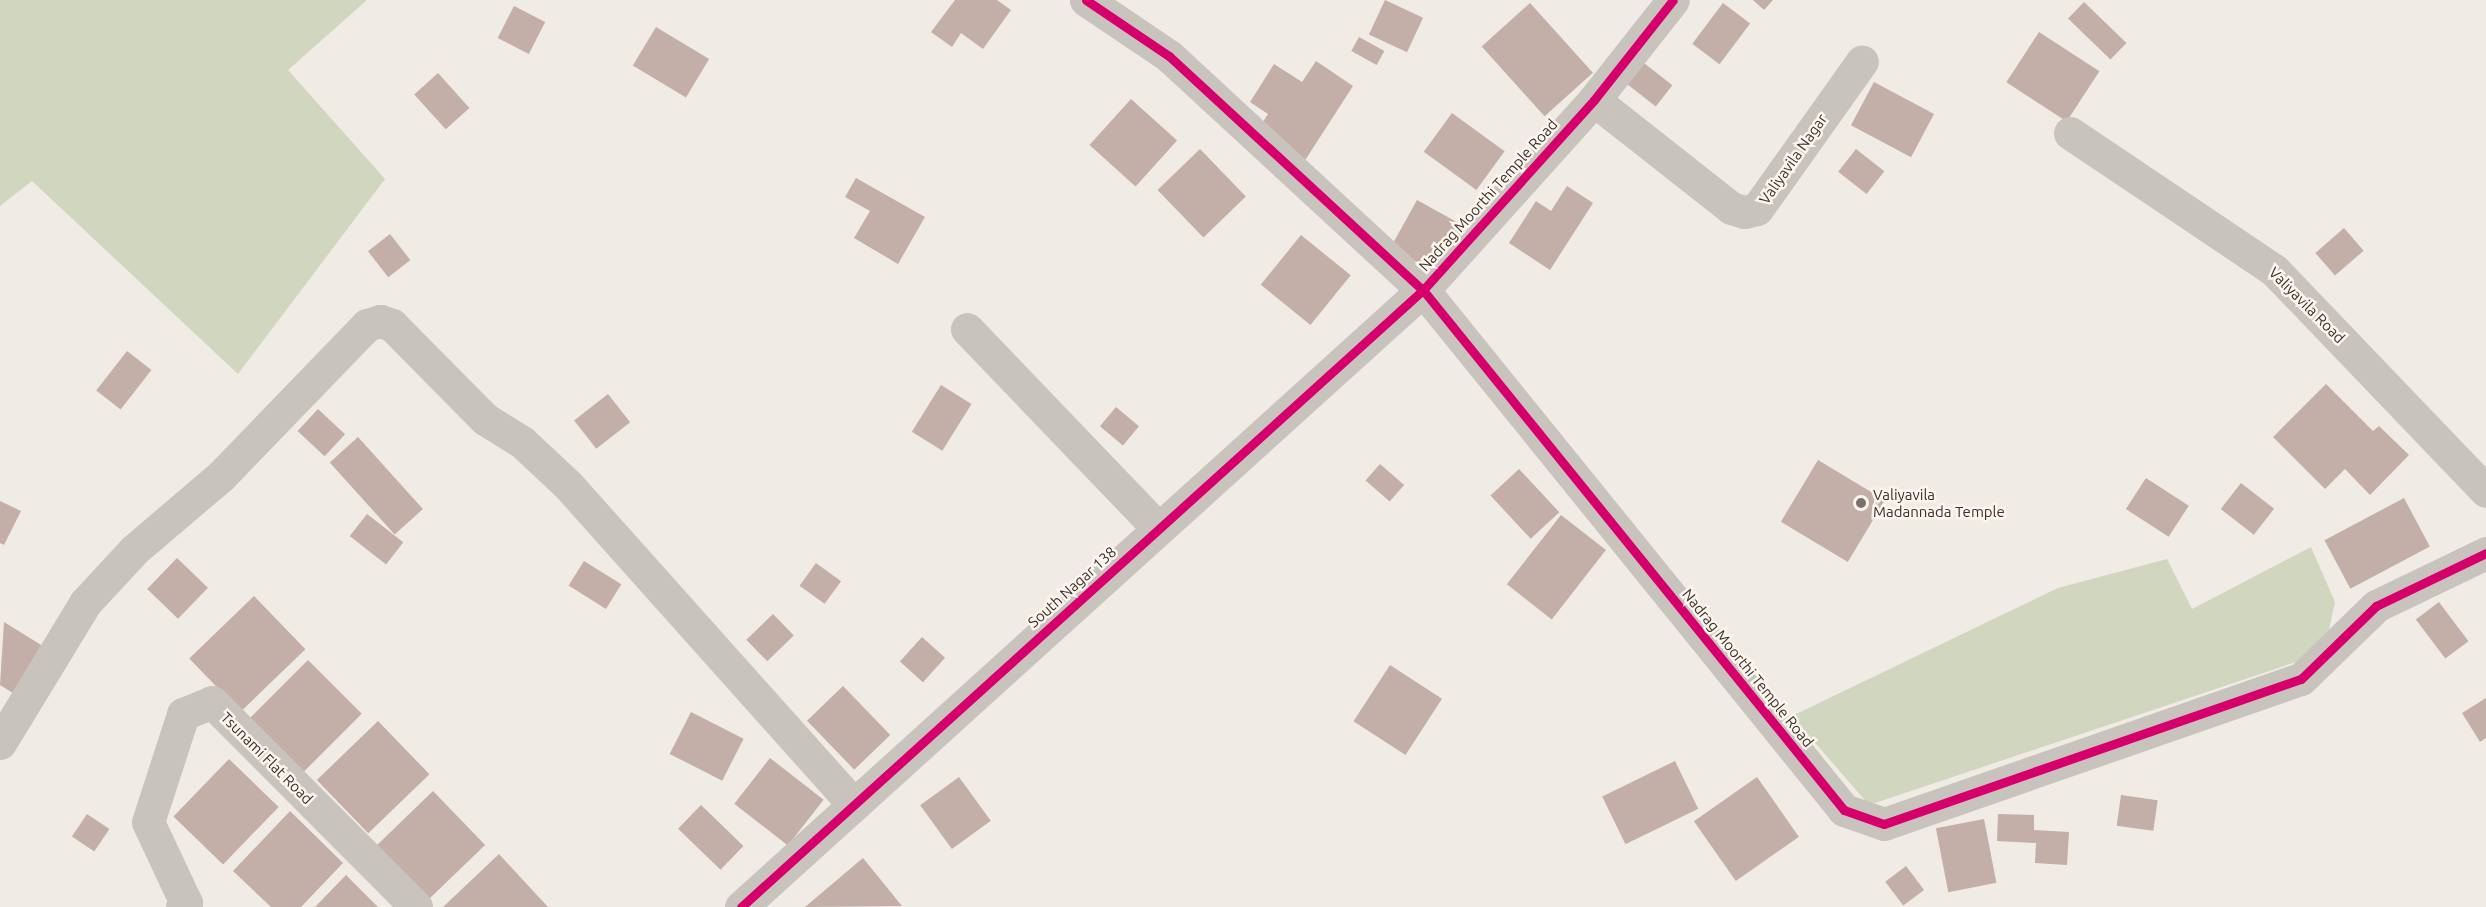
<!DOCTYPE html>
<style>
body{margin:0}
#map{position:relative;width:2486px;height:907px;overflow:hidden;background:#f0ebe5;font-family:Ubuntu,sans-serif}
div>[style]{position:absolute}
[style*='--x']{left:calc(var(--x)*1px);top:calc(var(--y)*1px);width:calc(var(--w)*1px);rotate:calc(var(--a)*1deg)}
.green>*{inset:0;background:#d1d6bf}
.building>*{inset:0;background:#c3afa7;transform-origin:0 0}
.minor>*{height:33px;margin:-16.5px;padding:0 16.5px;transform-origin:16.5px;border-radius:16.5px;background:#c9c3be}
.cycleway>*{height:9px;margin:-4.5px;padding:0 4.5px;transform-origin:4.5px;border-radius:4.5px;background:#d6006c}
.dots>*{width:16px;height:16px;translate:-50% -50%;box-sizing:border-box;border:3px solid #fbf5ee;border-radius:50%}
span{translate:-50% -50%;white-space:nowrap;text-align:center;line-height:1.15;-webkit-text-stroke:5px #fbf5ee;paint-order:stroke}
.street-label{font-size:15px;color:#3b302b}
.poi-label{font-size:15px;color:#3b302b}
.left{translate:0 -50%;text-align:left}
</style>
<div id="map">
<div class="green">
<div style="clip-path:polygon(0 0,367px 0,288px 70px,385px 179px,238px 374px,32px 181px,0 206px)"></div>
<div style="clip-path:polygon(2311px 547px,2335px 602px,2327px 639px,2299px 661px,1869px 805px,1792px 716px,2058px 588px,2167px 559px,2192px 609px)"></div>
</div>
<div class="building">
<div style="clip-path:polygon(955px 0,997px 0,1011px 10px,983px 49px,961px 33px,952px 47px,931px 32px)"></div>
<div style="left:1385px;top:0;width:42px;height:38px;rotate:25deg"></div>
<div style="clip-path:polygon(1753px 0,1773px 0,1764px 10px)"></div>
<div style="left:2084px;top:2px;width:59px;height:23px;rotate:44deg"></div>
<div style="left:1530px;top:3px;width:94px;height:65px;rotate:48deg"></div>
<div style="left:1723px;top:3px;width:34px;height:51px;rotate:37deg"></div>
<div style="left:514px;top:6px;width:35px;height:36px;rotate:27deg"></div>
<div style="left:656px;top:27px;width:62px;height:45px;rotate:31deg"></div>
<div style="left:2039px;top:32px;width:72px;height:60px;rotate:33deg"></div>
<div style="left:1359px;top:37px;width:29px;height:16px;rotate:29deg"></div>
<div style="clip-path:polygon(1316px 61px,1353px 86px,1302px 165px,1255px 134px,1268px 114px,1250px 102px,1274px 64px,1302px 82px)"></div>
<div style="left:1644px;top:63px;width:36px;height:27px;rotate:38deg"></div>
<div style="left:438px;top:73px;width:47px;height:32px;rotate:48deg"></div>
<div style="left:1874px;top:82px;width:68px;height:49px;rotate:28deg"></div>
<div style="left:1131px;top:99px;width:62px;height:62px;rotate:42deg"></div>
<div style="left:1452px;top:113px;width:65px;height:48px;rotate:36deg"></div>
<div style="left:1200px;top:149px;width:66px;height:59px;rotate:46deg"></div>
<div style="left:1856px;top:149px;width:36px;height:29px;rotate:38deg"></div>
<div style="clip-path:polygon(856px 178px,925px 217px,898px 264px,854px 238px,870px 211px,845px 197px)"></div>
<div style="clip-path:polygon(1567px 186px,1593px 203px,1550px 270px,1509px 243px,1536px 201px,1551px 211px)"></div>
<div style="left:1417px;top:200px;width:47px;height:54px;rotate:29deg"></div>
<div style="left:2344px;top:228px;width:30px;height:38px;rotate:49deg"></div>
<div style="left:390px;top:234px;width:33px;height:28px;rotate:52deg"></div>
<div style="left:1301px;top:235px;width:64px;height:64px;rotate:39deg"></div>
<div style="left:127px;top:351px;width:31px;height:50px;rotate:38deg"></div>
<div style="clip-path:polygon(2326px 384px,2373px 431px,2379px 426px,2409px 455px,2370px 495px,2345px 469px,2325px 489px,2273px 437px)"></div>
<div style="left:941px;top:385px;width:36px;height:55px;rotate:32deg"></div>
<div style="left:608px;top:394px;width:36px;height:43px;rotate:52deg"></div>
<div style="left:1116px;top:407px;width:30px;height:25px;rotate:40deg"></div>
<div style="left:318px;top:409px;width:37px;height:30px;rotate:43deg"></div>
<div style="left:358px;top:437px;width:97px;height:38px;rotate:48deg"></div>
<div style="left:1818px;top:460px;width:78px;height:72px;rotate:31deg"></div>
<div style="left:1380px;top:464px;width:32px;height:22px;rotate:41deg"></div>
<div style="left:1519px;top:469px;width:59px;height:39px;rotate:47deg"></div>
<div style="left:2146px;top:478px;width:51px;height:37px;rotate:33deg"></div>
<div style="left:2241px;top:483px;width:42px;height:33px;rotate:38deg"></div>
<div style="left:2404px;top:498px;width:55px;height:90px;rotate:62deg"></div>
<div style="clip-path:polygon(0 501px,21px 511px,4px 545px,0 543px)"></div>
<div style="left:367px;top:514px;width:46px;height:28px;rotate:38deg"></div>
<div style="left:1561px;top:515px;width:57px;height:88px;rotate:38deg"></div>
<div style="left:177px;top:558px;width:43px;height:43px;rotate:44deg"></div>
<div style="left:584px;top:561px;width:44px;height:29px;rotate:32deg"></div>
<div style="left:816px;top:563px;width:31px;height:28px;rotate:36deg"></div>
<div style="left:254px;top:596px;width:74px;height:90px;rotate:46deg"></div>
<div style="left:2439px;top:602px;width:49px;height:29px;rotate:53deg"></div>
<div style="left:773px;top:614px;width:30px;height:37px;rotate:46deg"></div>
<div style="clip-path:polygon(4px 622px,46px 648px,16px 695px,0 685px)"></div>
<div style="left:922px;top:637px;width:31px;height:33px;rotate:42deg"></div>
<div style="left:308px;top:660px;width:76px;height:85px;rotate:45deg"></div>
<div style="left:1390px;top:665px;width:62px;height:67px;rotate:33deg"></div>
<div style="left:843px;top:686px;width:68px;height:50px;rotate:46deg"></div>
<div style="clip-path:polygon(2486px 698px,2486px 738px,2480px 742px,2462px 713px)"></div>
<div style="left:691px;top:712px;width:59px;height:47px;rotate:27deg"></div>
<div style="left:378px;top:721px;width:74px;height:85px;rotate:46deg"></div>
<div style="left:770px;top:758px;width:68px;height:58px;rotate:38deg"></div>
<div style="left:229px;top:759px;width:69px;height:80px;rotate:44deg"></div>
<div style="left:1675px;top:761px;width:53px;height:81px;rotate:64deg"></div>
<div style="left:959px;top:777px;width:54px;height:48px;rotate:54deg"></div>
<div style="left:1757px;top:777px;width:73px;height:77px;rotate:55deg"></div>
<div style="left:433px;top:791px;width:75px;height:83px;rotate:46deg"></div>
<div style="left:2121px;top:795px;width:37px;height:31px;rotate:8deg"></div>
<div style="left:701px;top:805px;width:59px;height:33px;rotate:44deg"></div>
<div style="clip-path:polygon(290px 811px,343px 863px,301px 907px,271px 907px,233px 871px)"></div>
<div style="left:87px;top:814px;width:27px;height:27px;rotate:34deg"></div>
<div style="clip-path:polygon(1998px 814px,2034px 815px,2034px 830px,2069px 832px,2067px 865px,2035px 863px,2036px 843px,1997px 841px)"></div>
<div style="left:1984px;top:819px;width:65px;height:49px;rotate:79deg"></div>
<div style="clip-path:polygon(499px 854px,548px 907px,443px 907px)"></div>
<div style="clip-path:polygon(863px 858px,902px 906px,805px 907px)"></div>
<div style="left:1906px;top:866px;width:30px;height:26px;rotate:53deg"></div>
<div style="clip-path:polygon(346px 875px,378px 907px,315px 907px)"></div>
</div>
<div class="minor">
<div style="--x:1086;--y:0;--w:100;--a:34"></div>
<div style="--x:1169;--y:56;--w:345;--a:42.7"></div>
<div style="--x:1423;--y:290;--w:669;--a:51.01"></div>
<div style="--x:1844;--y:810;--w:42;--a:19.3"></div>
<div style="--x:1884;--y:824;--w:441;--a:-19.2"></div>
<div style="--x:2301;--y:679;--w:105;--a:-44.2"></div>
<div style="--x:2376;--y:606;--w:122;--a:-25.7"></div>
<div style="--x:1594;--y:100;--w:174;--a:38.2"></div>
<div style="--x:1731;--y:208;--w:14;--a:17"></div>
<div style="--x:1744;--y:212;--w:13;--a:-13"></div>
<div style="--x:1757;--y:209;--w:181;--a:-54.6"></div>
<div style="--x:2070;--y:133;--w:246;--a:33.9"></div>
<div style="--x:2274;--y:270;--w:306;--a:46.2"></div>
<div style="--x:967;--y:329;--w:277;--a:46.2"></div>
<div style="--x:0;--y:743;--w:164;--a:-58.7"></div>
<div style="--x:85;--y:603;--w:72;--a:-47.2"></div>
<div style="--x:134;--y:550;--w:114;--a:-40.4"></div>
<div style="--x:221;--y:476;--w:210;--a:-46"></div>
<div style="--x:367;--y:325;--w:14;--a:-17"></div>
<div style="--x:380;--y:321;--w:13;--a:18"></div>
<div style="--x:392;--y:325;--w:132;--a:45.3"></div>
<div style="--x:485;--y:419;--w:44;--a:31.9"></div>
<div style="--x:522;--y:442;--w:63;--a:43.1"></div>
<div style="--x:568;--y:485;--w:429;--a:48.2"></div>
<div style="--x:182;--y:907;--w:6;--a:-45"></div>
<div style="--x:186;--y:903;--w:89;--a:-115.1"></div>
<div style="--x:148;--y:822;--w:114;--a:-72"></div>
<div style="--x:183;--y:714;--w:31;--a:-22"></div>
<div style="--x:212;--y:702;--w:289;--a:45.1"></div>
<div style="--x:741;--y:907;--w:920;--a:-42.14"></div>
<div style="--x:1423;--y:290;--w:256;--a:-48"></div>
<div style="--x:1594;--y:100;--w:127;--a:-51.7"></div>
</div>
<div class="cycleway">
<div style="--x:1086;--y:0;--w:100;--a:34"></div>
<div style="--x:1169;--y:56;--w:345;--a:42.7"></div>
<div style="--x:1423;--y:290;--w:669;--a:51.01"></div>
<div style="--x:1844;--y:810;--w:42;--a:19.3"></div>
<div style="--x:1884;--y:824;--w:441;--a:-19.2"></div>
<div style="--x:2301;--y:679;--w:105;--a:-44.2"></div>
<div style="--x:2376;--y:606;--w:122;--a:-25.7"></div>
<div style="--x:741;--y:907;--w:920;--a:-42.14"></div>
<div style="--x:1423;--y:290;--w:256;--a:-48"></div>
<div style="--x:1594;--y:100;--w:127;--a:-51.7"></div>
</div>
<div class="dots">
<div style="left:1861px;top:503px;background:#7a716c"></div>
</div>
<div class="street-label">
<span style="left:1793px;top:159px;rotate:-55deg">Valiyavila Nagar</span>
<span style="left:1488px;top:195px;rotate:-48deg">Nadrag Moorthi Temple Road</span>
<span style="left:2307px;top:305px;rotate:45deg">Valiyavila Road</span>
<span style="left:1072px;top:587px;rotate:-42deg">South Nagar 138</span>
<span style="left:1748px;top:668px;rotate:51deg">Nadrag Moorthi Temple Road</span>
<span style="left:267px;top:758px;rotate:45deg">Tsunami Flat Road</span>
</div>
<div class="poi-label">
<span class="left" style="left:1873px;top:503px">Valiyavila<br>Madannada Temple</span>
</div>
</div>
